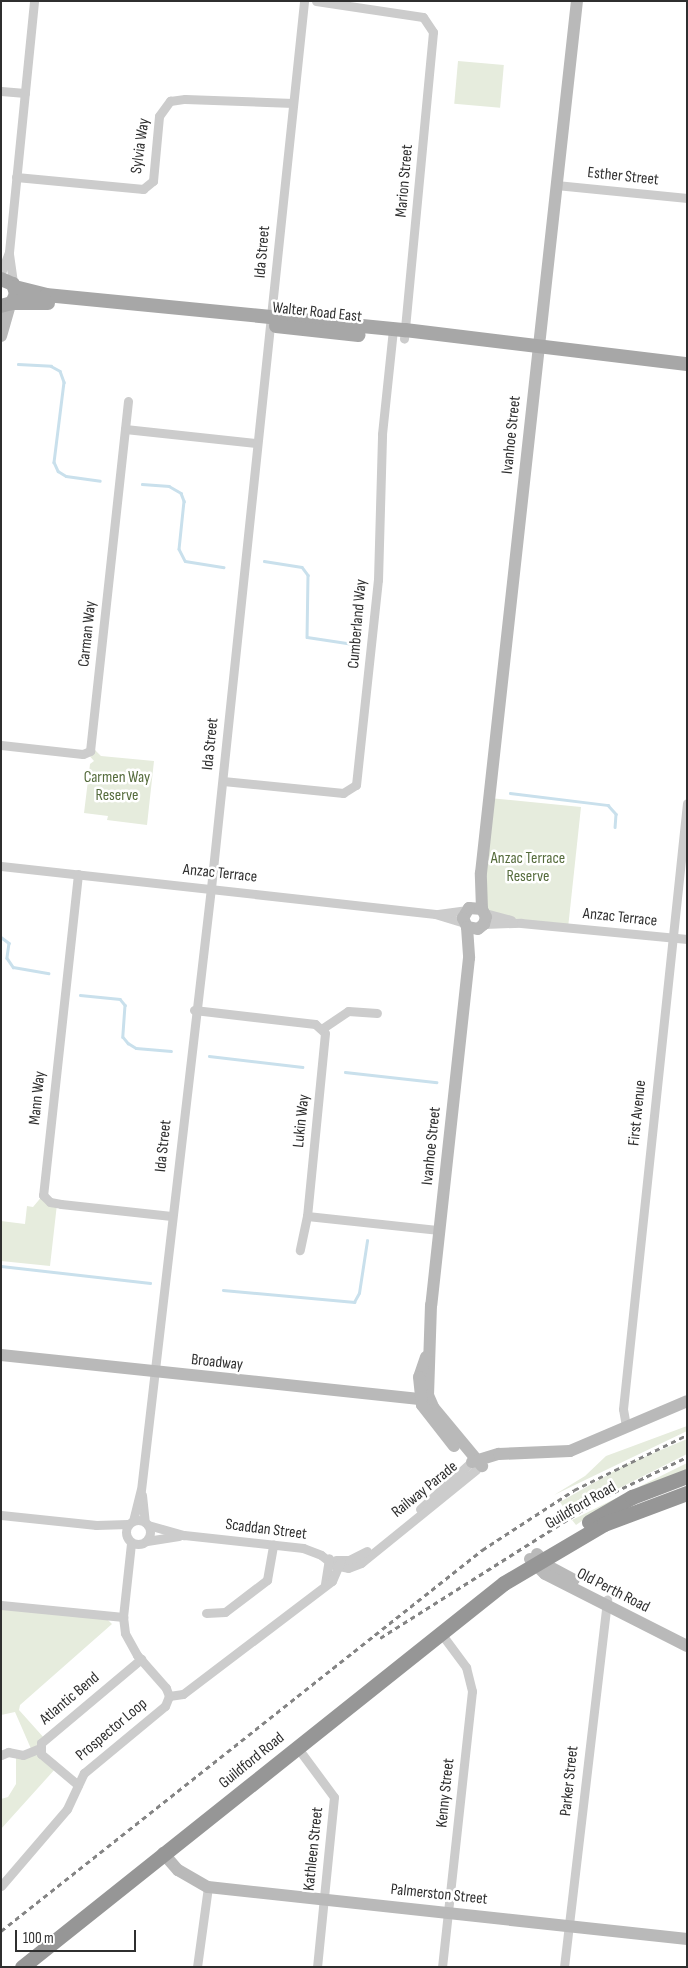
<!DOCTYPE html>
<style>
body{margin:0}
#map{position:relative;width:688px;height:1968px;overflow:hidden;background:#fff;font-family:"Sofia Sans Condensed",sans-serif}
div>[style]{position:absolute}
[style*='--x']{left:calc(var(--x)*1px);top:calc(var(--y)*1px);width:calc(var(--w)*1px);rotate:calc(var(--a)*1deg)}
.green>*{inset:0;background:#e6ecdd;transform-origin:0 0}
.stream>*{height:2.5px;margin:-1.25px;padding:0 1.25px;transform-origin:1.25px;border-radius:1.25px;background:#c9e0ec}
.street>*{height:9px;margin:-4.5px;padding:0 4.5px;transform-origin:4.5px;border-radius:4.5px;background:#ccc}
.street>.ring{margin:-4.5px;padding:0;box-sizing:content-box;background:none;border:9px solid #ccc;border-radius:50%}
.secondary>*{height:12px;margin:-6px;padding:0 6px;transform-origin:6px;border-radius:6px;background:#b9b9b9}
.primary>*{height:14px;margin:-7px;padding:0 7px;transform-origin:7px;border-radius:7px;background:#a7a7a7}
.highway>*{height:15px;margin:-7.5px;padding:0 7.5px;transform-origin:7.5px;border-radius:7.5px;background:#969696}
.rail>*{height:2.5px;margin-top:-1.25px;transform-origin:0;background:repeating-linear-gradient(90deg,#848484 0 5px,transparent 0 9px)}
span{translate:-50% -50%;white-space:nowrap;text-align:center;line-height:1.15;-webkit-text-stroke:5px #fff;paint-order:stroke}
.street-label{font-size:16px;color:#2f2f2f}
.park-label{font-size:16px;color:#556b3c}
.frame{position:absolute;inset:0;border:2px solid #2f2f2f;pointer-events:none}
.scale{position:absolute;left:15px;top:1930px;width:121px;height:22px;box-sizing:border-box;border:2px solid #2f2f2f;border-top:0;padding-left:6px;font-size:15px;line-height:18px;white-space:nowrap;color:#2f2f2f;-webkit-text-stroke:4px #fff;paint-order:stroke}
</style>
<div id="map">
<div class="green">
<div style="left:458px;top:61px;width:46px;height:43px;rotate:5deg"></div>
<div style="clip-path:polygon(92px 747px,101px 756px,154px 761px,147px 825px,107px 820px,108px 816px,84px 813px,90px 764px,94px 761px,87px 753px)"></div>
<div style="clip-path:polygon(489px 798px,581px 807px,568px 928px,521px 923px,485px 913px)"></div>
<div style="clip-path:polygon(43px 1195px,57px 1204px,50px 1266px,1px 1261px,1px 1221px,25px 1224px,27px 1206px,33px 1207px)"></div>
<div style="clip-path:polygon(687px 1426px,687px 1431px,554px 1495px,585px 1476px,606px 1456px)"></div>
<div style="clip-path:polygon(687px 1439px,687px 1454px,568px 1514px,560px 1502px,625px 1465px)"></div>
<div style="clip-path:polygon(687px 1463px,687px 1472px,592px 1514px,576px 1525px,572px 1520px)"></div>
<div style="clip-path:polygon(1px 1605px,103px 1615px,112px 1624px,20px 1705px,19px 1710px,45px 1739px,40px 1748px,56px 1768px,1px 1829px,1px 1799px,8px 1797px,16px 1784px,16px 1754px,32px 1751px,15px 1712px,1px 1715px)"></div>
</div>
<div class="stream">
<div style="--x:18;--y:364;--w:33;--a:3"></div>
<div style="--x:51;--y:366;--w:10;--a:29"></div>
<div style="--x:60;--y:371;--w:12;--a:70"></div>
<div style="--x:64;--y:382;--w:81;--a:97.1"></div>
<div style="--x:54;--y:462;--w:10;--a:66"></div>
<div style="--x:58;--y:471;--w:9;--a:32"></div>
<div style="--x:66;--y:476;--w:34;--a:8"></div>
<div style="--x:142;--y:484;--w:27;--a:4"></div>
<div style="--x:169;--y:486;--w:14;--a:30"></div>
<div style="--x:181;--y:493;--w:9;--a:69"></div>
<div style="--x:184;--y:501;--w:48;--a:95.9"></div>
<div style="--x:179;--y:549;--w:13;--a:63"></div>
<div style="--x:185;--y:561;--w:39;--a:9"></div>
<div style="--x:264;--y:561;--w:38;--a:9"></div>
<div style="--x:302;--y:567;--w:10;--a:53"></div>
<div style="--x:308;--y:575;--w:62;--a:90.9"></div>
<div style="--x:307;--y:637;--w:48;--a:8.5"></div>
<div style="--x:510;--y:793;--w:99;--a:7"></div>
<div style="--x:608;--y:805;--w:12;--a:48"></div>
<div style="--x:616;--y:814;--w:13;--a:94"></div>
<div style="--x:1;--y:937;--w:10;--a:37"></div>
<div style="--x:9;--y:943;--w:15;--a:98"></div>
<div style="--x:7;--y:958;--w:11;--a:56"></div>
<div style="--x:13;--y:967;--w:36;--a:10"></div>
<div style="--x:80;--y:995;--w:40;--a:5.7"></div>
<div style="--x:120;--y:999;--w:8;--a:50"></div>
<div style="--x:125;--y:1005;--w:32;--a:94"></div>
<div style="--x:123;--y:1037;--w:8;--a:50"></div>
<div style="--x:128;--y:1043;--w:9;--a:32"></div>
<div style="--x:136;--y:1048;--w:35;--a:5"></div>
<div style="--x:209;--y:1056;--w:94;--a:6.7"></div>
<div style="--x:345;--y:1072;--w:92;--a:6.3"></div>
<div style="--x:1;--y:1266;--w:150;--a:6.5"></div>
<div style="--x:223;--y:1290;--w:132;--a:5.2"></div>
<div style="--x:354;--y:1302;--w:10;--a:-61"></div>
<div style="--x:359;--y:1293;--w:53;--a:-81.3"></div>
</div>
<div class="street">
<div style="--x:316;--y:1;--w:108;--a:8.5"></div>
<div style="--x:423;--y:17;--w:18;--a:56"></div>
<div style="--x:433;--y:32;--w:308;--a:95.4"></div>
<div style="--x:1;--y:91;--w:24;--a:5"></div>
<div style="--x:16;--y:177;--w:128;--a:5.4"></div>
<div style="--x:143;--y:189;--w:13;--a:-39"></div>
<div style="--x:153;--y:181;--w:65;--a:-84.7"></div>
<div style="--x:159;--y:116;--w:19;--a:-54"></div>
<div style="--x:170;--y:101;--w:15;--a:-8"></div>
<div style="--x:185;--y:99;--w:108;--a:2.1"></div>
<div style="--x:556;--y:185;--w:132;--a:5.7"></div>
<div style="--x:9;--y:254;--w:30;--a:82"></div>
<div style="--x:1;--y:273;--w:22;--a:-69"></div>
<div style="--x:9;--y:252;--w:252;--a:-84.3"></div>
<div style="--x:125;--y:429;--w:132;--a:6.1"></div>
<div style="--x:1;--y:745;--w:82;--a:6.3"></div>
<div style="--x:83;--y:754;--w:8;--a:-23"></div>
<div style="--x:90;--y:751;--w:352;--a:-83.8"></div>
<div style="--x:223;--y:781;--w:121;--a:5.7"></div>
<div style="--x:343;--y:793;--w:15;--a:-32"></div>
<div style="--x:356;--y:785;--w:206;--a:-83.9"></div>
<div style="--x:378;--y:580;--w:146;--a:-88.4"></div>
<div style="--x:382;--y:434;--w:106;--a:-84"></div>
<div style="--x:1;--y:866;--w:437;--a:6.3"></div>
<div style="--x:435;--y:914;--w:30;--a:17"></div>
<div style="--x:78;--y:874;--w:323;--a:96.2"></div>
<div style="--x:43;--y:1195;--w:10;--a:45"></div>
<div style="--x:50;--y:1202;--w:11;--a:10"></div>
<div style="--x:61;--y:1204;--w:111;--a:6.2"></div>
<div style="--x:485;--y:913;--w:27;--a:15"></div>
<div style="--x:438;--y:914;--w:28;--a:-8"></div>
<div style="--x:484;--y:924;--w:37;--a:-2"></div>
<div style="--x:521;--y:923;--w:167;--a:5.5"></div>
<div style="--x:194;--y:1010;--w:122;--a:6.6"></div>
<div style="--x:315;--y:1024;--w:13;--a:42"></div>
<div style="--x:325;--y:1033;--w:184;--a:95.6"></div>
<div style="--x:307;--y:1216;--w:35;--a:102"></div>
<div style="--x:323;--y:1028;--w:30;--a:-34"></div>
<div style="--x:348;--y:1011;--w:29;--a:4"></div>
<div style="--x:307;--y:1216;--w:133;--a:6.1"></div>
<div style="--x:626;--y:1426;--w:17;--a:-100"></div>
<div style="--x:623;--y:1409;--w:609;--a:-83.97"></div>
<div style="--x:142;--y:1495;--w:27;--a:84"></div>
<div style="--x:420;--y:1509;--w:68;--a:-42.6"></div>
<div style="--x:1;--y:1515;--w:96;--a:6"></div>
<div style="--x:96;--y:1525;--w:32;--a:-2"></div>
<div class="ring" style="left:126px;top:1520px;width:15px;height:15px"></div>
<div style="--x:133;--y:1521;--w:32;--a:-76"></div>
<div style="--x:141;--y:1490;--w:606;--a:-83.37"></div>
<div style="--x:211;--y:888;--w:892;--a:-84.01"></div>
<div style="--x:148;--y:1525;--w:37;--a:16"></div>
<div style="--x:184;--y:1535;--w:120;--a:6.2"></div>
<div style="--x:303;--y:1548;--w:19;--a:21"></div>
<div style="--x:321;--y:1555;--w:16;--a:38"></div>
<div style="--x:334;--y:1565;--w:14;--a:12"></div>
<div style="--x:348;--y:1568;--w:14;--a:-21"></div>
<div style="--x:361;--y:1563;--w:148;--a:-39"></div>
<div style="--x:147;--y:1541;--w:32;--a:-9"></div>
<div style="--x:336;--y:1560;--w:13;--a:0"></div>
<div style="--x:349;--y:1560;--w:20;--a:-27"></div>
<div style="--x:325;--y:1584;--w:26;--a:-81"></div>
<div style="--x:1;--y:1605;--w:123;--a:5.6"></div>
<div style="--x:206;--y:1613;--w:19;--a:-3"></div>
<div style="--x:225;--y:1612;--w:53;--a:-37.3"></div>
<div style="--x:267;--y:1580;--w:36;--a:-80"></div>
<div style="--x:440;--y:1632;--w:44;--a:53.4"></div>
<div style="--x:466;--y:1667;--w:25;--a:76"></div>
<div style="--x:472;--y:1691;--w:278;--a:96.2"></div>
<div style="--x:169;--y:1696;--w:14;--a:-8"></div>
<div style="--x:183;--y:1694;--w:187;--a:-37.2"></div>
<div style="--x:332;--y:1581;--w:21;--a:-67"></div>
<div style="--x:297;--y:1747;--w:62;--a:53.5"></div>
<div style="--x:334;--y:1797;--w:171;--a:95.7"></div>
<div style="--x:1;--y:1755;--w:8;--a:-23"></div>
<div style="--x:8;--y:1752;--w:15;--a:11"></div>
<div style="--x:23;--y:1755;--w:18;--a:-22"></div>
<div style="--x:78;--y:1785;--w:48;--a:-140"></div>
<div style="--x:41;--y:1754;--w:11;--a:-90"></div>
<div style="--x:41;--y:1743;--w:131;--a:-40"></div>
<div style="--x:1;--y:1886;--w:101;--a:-49.4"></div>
<div style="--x:67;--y:1809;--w:40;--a:-65"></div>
<div style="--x:84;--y:1773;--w:105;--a:-39.6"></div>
<div style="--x:165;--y:1706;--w:11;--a:-68"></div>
<div style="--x:169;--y:1696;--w:9;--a:-111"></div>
<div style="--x:166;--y:1688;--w:44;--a:-131.3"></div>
<div style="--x:137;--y:1655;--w:25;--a:-119"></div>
<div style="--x:125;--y:1633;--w:16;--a:-97"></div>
<div style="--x:123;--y:1617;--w:74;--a:-83.8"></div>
<div style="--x:197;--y:1967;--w:81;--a:-82.2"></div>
<div style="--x:564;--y:1967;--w:370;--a:-83.3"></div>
</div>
<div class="secondary">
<div style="--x:1;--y:336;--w:32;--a:-74"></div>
<div style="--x:482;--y:909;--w:36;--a:-92"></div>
<div style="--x:481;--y:873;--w:877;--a:-83.72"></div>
<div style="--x:467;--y:927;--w:11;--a:10"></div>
<div style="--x:478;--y:929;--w:8;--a:-40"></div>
<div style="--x:484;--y:924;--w:7;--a:-74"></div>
<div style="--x:486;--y:917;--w:9;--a:-117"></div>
<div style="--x:482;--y:909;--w:13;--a:-176"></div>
<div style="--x:469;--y:908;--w:12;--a:121"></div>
<div style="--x:463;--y:918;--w:10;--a:66"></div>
<div style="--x:467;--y:927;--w:31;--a:86"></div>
<div style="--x:469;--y:958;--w:349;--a:96.2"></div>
<div style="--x:431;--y:1305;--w:90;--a:91.9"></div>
<div style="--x:428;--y:1395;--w:13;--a:67"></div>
<div style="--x:433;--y:1407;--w:77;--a:50.3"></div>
<div style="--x:1;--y:1355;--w:430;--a:6"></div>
<div style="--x:426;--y:1357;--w:21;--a:109"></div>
<div style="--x:419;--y:1377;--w:28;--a:84"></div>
<div style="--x:422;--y:1405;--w:52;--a:52"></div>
<div style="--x:472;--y:1462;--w:28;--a:-17"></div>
<div style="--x:499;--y:1454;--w:71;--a:-2.4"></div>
<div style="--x:570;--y:1451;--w:127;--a:-23.1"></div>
<div style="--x:537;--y:1554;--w:18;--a:45"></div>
<div style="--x:550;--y:1567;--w:27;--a:28"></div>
<div style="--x:530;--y:1559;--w:21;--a:45"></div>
<div style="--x:545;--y:1574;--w:159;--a:26.9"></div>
<div style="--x:163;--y:1853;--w:23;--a:49"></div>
<div style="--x:178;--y:1870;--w:34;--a:30"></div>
<div style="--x:208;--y:1887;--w:482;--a:6.2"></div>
</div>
<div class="primary">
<div style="--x:1;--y:279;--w:13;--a:23"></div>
<div style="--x:13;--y:284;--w:10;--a:73"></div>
<div style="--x:16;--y:294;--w:10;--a:114"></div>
<div style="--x:12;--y:303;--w:11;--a:165"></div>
<div style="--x:15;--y:287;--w:32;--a:14"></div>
<div style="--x:46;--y:295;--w:361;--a:5.6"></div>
<div style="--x:405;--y:330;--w:284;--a:6.9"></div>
<div style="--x:12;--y:303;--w:36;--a:0"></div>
<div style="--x:276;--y:326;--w:83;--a:6.2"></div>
</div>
<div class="highway">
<div style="--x:589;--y:1522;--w:50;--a:-30.2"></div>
<div style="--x:632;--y:1497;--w:59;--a:-20.9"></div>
<div style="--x:22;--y:1967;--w:616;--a:-38.54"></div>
<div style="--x:504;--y:1583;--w:116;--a:-30.5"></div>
<div style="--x:604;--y:1524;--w:89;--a:-20.5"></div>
</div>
<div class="rail">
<div style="--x:380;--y:1638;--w:258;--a:-32.3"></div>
<div style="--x:598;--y:1500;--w:99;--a:-25.8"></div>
<div style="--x:1;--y:1931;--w:614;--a:-38.38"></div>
<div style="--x:482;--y:1550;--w:110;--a:-33.1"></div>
<div style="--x:574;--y:1490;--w:126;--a:-26"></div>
</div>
<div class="street-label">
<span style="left:141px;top:146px;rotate:-82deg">Sylvia Way</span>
<span style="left:623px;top:177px;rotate:6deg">Esther Street</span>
<span style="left:405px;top:181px;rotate:-85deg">Marion Street</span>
<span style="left:263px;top:252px;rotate:-85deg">Ida Street</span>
<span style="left:317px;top:313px;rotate:6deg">Walter Road East</span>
<span style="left:512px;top:435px;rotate:-84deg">Ivanhoe Street</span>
<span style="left:358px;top:624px;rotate:-85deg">Cumberland Way</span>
<span style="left:88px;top:634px;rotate:-84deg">Carman Way</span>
<span style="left:211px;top:744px;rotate:-84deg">Ida Street</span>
<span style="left:220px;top:874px;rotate:6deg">Anzac Terrace</span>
<span style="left:620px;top:918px;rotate:6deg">Anzac Terrace</span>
<span style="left:38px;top:1098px;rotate:-84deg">Mann Way</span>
<span style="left:638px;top:1113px;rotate:-84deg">First Avenue</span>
<span style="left:302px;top:1121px;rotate:-84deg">Lukin Way</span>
<span style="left:164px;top:1146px;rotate:-84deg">Ida Street</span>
<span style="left:432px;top:1146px;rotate:-84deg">Ivanhoe Street</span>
<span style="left:217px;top:1363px;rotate:6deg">Broadway</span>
<span style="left:425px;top:1490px;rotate:-39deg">Railway Parade</span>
<span style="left:581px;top:1506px;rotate:-30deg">Guildford Road</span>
<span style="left:266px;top:1530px;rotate:7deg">Scaddan Street</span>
<span style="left:613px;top:1591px;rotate:27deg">Old Perth Road</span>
<span style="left:70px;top:1699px;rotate:-40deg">Atlantic Bend</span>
<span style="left:112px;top:1730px;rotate:-40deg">Prospector Loop</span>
<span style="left:252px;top:1761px;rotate:-39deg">Guildford Road</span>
<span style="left:570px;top:1781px;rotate:-84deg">Parker Street</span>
<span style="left:446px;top:1793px;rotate:-84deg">Kenny Street</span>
<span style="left:314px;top:1849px;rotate:-84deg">Kathleen Street</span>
<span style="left:439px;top:1895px;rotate:6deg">Palmerston Street</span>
</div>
<div class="park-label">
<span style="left:117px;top:787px">Carmen Way<br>Reserve</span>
<span style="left:528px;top:868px">Anzac Terrace<br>Reserve</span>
</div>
<div class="frame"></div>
<div class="scale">100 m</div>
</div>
